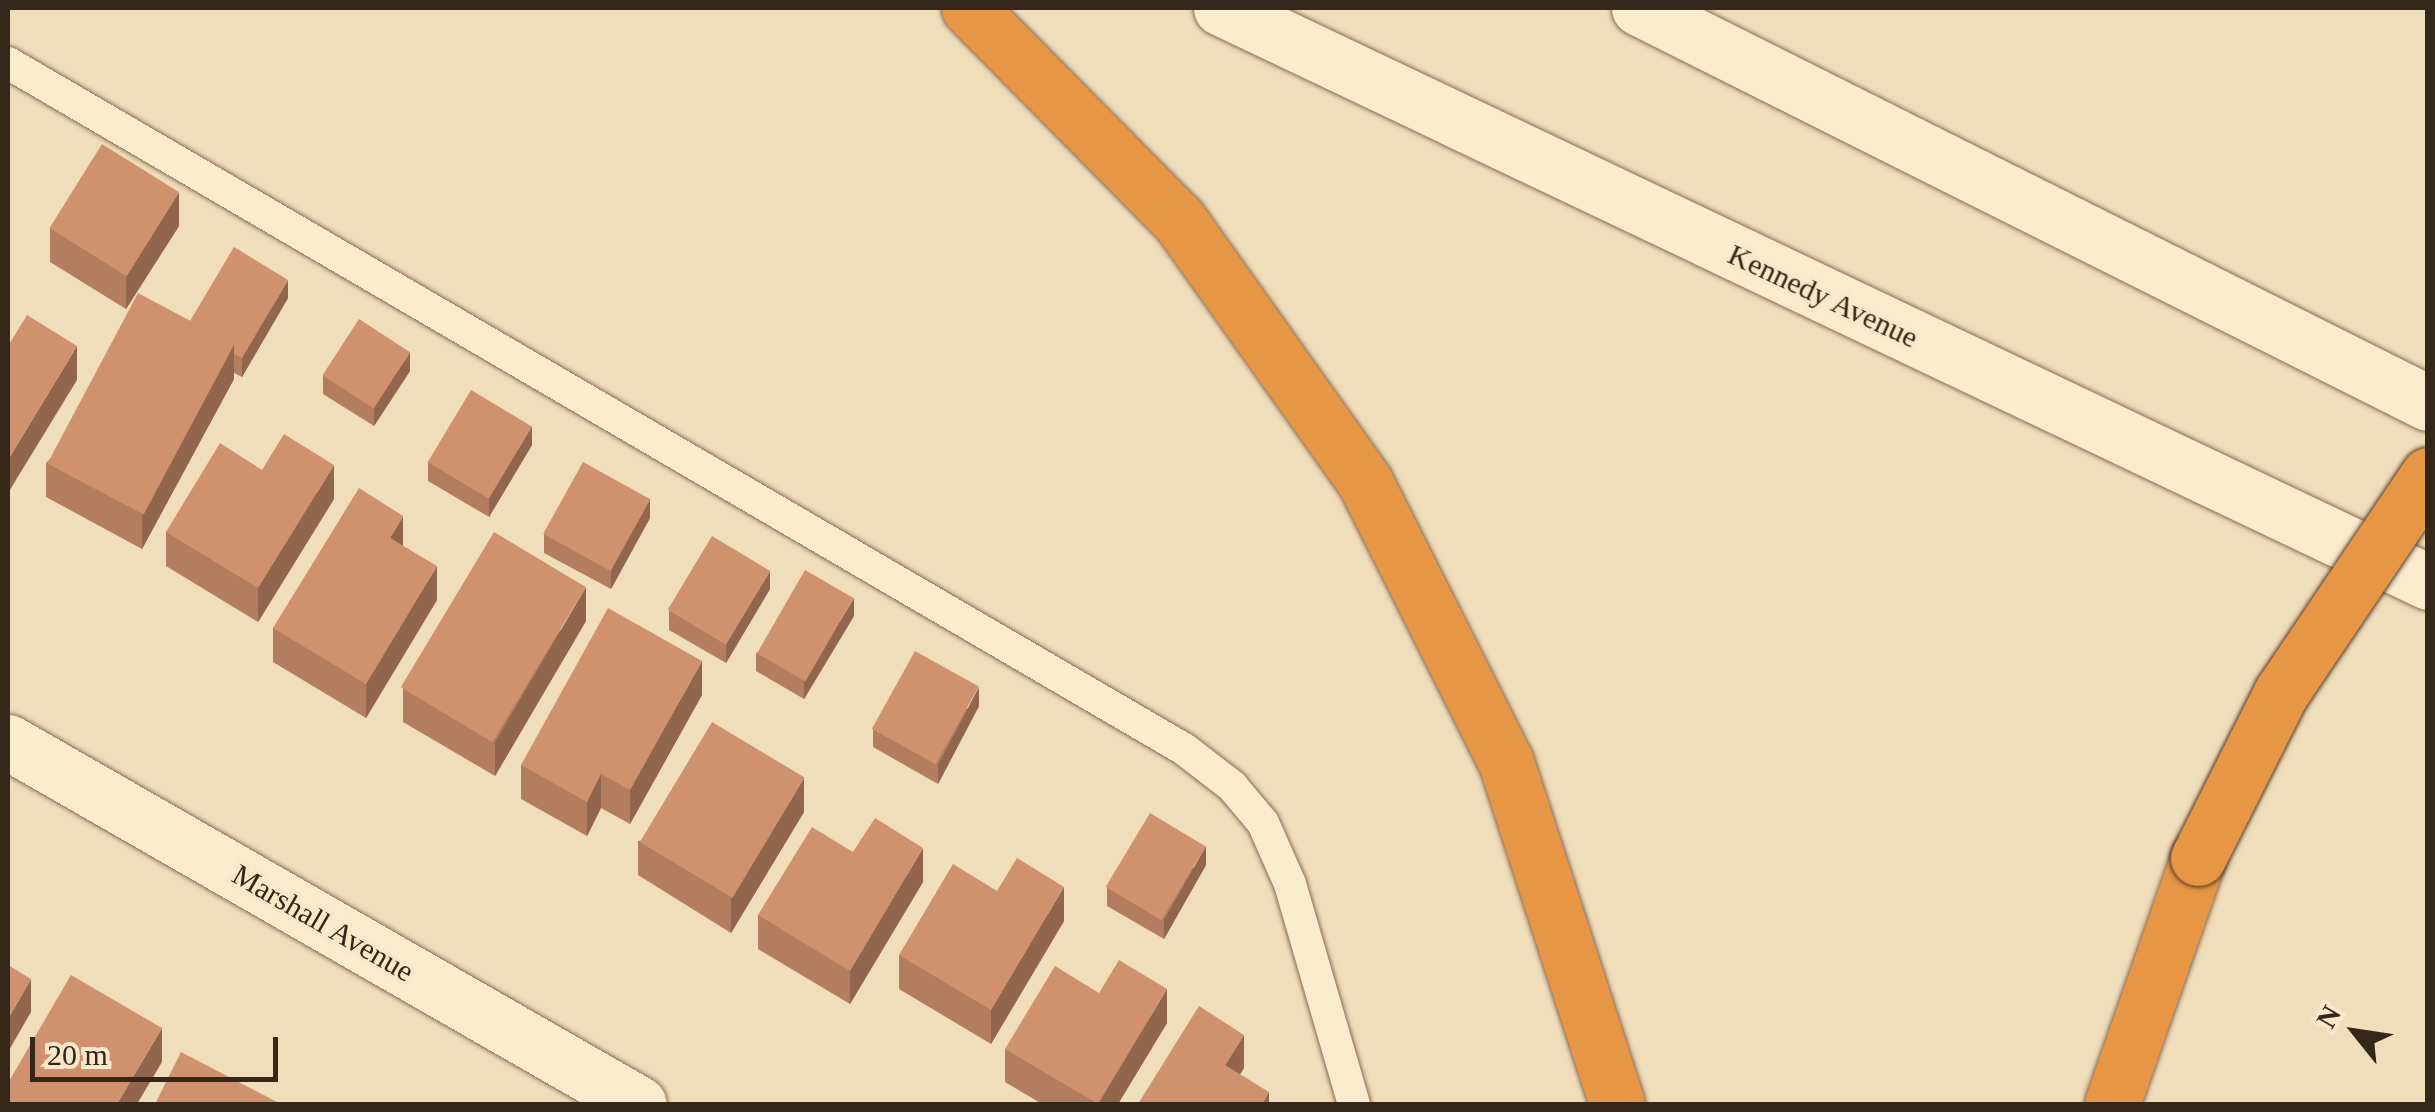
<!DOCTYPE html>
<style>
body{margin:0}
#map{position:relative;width:2435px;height:1112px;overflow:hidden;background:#f0ddba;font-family:"Times New Roman",serif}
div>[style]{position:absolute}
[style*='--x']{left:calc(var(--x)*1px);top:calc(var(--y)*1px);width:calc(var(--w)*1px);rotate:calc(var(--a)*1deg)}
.roads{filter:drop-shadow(0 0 2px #876c54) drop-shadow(0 0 2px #876c54)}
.service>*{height:32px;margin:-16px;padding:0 16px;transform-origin:16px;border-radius:16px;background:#faebce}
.minor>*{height:55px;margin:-27.5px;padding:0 27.5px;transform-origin:27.5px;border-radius:27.5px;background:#faebce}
.secondary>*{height:55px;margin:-27.5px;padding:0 27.5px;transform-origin:27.5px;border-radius:27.5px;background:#faebce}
.motorway>*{height:55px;margin:-27.5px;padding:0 27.5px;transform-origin:27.5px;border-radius:27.5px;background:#e69644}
.bridges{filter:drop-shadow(0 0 2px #543b29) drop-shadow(0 0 2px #543b29)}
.motorway-bridge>*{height:55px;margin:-27.5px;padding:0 27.5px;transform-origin:27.5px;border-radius:27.5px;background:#e69644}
.wall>*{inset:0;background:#b37e5f}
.shaded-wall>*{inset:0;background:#92664d}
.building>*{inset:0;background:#d0926e;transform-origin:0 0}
span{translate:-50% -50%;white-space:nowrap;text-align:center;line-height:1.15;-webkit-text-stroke:8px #f7e8ca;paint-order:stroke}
.street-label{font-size:30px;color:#35261a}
.frame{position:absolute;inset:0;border:10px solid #35261a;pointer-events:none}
.north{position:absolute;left:2305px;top:982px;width:100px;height:100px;-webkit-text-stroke:8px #f7e8ca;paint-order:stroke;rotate:300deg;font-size:28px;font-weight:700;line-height:40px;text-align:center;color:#35261a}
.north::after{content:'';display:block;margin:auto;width:35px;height:45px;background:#35261a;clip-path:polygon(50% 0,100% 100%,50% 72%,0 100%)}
.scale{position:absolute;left:30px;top:1037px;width:248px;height:45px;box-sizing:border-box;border:5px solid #35261a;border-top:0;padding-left:12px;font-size:30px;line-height:35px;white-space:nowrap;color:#35261a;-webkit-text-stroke:8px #f7e8ca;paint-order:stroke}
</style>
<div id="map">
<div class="roads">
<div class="service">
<div style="--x:8;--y:63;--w:1361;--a:30.26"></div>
<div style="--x:1184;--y:749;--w:61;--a:37.6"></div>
<div style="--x:1232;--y:786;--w:48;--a:50"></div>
<div style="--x:1263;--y:823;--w:67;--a:66.1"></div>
<div style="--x:1290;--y:884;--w:229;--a:73.8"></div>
</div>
<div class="minor">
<div style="--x:8;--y:742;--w:727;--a:29.84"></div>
</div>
<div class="secondary">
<div style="--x:1221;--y:8;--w:1337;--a:25.43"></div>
<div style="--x:1639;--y:8;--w:882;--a:26.59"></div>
</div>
<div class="motorway">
<div style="--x:969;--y:8;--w:298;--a:45.3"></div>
<div style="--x:1179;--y:220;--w:321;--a:54.6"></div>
<div style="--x:1365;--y:482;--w:313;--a:63.3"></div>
<div style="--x:1506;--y:762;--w:360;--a:72"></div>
<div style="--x:2112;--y:1104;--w:261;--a:-70.7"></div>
</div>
</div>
<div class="bridges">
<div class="motorway-bridge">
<div style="--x:2198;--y:858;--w:185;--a:-63.3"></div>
<div style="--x:2281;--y:693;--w:263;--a:-56"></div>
</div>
</div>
<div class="wall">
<div style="clip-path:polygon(179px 226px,126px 309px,50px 262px,50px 228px)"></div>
<div style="clip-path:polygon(288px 298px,242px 377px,234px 373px,234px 379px,142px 549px,46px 497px,46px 463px,190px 321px)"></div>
<div style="clip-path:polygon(410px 371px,374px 426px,323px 394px,323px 375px)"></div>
<div style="clip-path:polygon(532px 445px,489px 517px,428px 481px,428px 462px)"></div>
<div style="clip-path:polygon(262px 470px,334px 499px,258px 622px,166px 566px,166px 532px)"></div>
<div style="clip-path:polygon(650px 518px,611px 589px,544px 553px,544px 534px)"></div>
<div style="clip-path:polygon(403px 546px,437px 600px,366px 718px,273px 662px,273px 628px)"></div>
<div style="clip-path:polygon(770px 589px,726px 663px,669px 630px,669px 611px)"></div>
<div style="clip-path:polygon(854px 616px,804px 699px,756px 671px,756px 653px)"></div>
<div style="clip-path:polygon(586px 621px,495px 776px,403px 722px,403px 688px)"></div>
<div style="clip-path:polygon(702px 695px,630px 824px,601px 808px,587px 836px,521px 799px,521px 765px)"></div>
<div style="clip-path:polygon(979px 706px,938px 784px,873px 747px,873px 729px)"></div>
<div style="clip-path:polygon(804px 812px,731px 933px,638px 875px,638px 841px)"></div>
<div style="clip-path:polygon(853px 852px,923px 882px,850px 1004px,758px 949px,758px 915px)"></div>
<div style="clip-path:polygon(1206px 865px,1164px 939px,1107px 906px,1107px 887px)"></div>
<div style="clip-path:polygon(997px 891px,1064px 921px,991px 1044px,899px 989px,899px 955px)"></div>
<div style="clip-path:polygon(1099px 993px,1167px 1023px,1118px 1104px,1042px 1104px,1005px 1082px,1005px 1049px)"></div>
</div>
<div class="shaded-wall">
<div style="clip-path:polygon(179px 192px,179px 226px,126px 309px,126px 275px)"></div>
<div style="clip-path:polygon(288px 280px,288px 298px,242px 377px,242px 358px)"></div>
<div style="clip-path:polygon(234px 345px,234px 379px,142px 549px,142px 515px)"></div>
<div style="clip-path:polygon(77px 346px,77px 380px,8px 493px,8px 460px)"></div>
<div style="clip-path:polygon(410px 352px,410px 371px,374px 426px,374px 407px)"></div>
<div style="clip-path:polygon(532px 426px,532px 445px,489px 517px,489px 499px)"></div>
<div style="clip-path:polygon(334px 465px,334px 499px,258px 622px,258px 588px)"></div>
<div style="clip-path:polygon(650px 499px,650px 518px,611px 589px,611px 570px)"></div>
<div style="clip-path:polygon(403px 516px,403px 549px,390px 538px)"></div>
<div style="clip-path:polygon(437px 566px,437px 600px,366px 718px,366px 684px)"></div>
<div style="clip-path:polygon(770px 571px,770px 589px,726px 663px,726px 644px)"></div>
<div style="clip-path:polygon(586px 587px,586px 621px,495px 776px,495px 742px)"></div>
<div style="clip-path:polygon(854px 598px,854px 616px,804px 699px,804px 681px)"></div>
<div style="clip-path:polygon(702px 661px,702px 695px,630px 824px,630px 790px)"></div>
<div style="clip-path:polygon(979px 687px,979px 706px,938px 784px,938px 765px)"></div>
<div style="clip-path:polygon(601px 774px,601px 808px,587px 836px,587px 802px)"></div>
<div style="clip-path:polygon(804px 778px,804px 812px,731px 933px,731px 899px)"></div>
<div style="clip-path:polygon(1206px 846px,1206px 865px,1164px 939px,1164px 920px)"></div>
<div style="clip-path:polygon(923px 848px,923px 882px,850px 1004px,850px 971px)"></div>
<div style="clip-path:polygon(1064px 887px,1064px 921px,991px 1044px,991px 1010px)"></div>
<div style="clip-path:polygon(31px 979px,31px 1012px,8px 1052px,8px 1019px)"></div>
<div style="clip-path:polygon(1167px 989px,1167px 1023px,1118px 1104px,1098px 1104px)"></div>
<div style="clip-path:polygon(162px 1028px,162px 1062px,137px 1104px,117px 1104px)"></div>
<div style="clip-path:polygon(1244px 1035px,1244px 1068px,1225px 1099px,1225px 1065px)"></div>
<div style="clip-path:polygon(1269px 1092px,1269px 1104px,1262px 1104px)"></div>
</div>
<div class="building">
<div style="left:102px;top:144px;width:91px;height:99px;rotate:32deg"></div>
<div style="clip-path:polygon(234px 247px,288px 280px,242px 358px,234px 354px,234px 345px,190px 321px)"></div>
<div style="left:138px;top:293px;width:109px;height:193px;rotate:28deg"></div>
<div style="clip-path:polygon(27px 315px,77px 346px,8px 460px,8px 346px)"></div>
<div style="left:359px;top:319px;width:61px;height:67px;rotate:33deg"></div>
<div style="left:471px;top:390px;width:71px;height:84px;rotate:31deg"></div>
<div style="clip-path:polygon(284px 434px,334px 465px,258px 588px,166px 532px,220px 443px,262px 470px)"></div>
<div style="left:583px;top:462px;width:77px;height:82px;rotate:29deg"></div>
<div style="clip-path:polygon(359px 488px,403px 516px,390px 538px,437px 566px,366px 684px,273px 628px)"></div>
<div style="left:494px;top:532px;width:107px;height:181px;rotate:31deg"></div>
<div style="left:712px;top:536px;width:68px;height:86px;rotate:31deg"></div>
<div style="left:805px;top:570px;width:56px;height:96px;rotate:30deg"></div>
<div style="clip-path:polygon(608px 608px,702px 661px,630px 790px,601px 774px,587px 802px,521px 765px)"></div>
<div style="left:915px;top:651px;width:73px;height:89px;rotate:29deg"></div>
<div style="left:712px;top:722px;width:108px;height:140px;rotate:31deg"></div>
<div style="left:1150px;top:813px;width:65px;height:86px;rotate:31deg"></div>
<div style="clip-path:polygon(875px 818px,923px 848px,850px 971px,758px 915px,812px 827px,853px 852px)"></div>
<div style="clip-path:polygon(1017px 858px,1064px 887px,991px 1010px,899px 955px,953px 864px,997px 891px)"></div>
<div style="clip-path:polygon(1119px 960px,1167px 989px,1098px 1104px,1005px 1049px,1055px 966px,1099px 993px)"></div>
<div style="clip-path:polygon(8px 965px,31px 979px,8px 1019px)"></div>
<div style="clip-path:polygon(71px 975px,162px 1028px,117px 1104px,8px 1104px,8px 1083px)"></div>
<div style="clip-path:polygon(1199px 1006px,1244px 1035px,1225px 1065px,1269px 1092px,1262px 1104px,1138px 1104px)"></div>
<div style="clip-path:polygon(181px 1052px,279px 1103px,278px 1104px,155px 1104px)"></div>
</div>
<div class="street-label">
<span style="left:1823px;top:296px;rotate:25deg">Kennedy Avenue</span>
<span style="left:323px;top:923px;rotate:30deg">Marshall Avenue</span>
</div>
<div class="frame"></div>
<div class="north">N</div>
<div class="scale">20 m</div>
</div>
